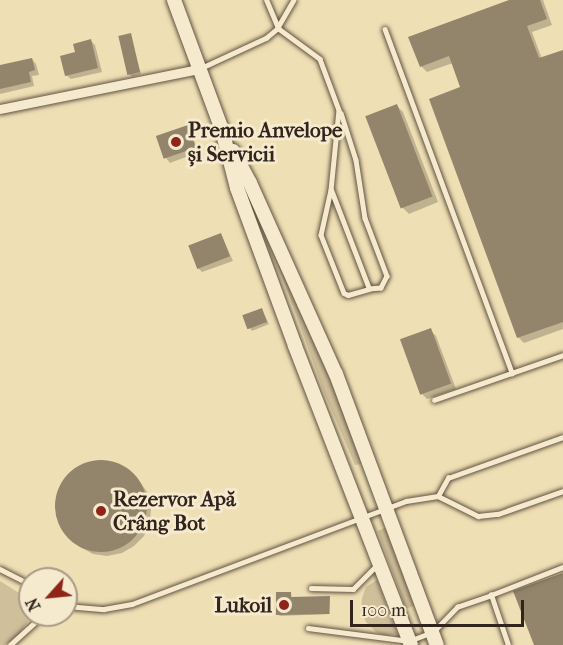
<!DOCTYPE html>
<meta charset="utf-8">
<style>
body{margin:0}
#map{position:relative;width:563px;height:645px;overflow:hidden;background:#efdfb4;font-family:"IM FELL French Canon",serif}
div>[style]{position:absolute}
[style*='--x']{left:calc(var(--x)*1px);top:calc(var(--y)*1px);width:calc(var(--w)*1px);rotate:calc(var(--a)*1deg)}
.green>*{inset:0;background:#cfbf9a;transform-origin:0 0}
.shadow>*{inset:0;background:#0003}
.building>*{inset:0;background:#93856c;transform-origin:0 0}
.round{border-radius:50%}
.roads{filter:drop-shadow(0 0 2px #605343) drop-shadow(0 0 2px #605343)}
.lane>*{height:4.5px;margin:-2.25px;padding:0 2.25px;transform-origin:2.25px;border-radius:2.25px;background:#f5eace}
.street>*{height:9px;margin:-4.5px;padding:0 4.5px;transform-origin:4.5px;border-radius:4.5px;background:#f5eace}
.secondary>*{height:14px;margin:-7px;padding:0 7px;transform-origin:7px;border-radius:7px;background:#f5eace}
.dots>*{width:16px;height:16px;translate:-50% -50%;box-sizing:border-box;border:3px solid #f5eace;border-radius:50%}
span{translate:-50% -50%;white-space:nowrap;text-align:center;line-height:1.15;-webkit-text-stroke:6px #f5eace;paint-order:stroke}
.poi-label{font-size:21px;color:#30241d;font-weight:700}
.left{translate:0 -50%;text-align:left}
.right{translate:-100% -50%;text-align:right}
.north{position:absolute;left:18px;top:567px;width:60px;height:60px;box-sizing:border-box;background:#f5eace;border:2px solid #a69b87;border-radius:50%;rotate:243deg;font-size:16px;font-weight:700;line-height:24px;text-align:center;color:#30241d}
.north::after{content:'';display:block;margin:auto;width:21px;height:27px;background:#8f2418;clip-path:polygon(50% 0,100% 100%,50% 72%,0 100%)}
.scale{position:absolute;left:350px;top:600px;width:174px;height:27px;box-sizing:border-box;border:3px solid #30241d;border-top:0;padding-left:8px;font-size:18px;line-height:21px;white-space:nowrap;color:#30241d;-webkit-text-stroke:4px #f5eace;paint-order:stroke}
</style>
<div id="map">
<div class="green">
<div style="clip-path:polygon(270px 236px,337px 393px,362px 464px,355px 465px,325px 395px,272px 248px)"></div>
<div style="left:388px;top:527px;width:83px;height:11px;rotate:70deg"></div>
<div style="clip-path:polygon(377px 580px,397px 634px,384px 635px,376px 632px,366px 622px,361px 610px,362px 598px,366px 587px)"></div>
<div style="clip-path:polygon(0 581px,24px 596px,30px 604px,30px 615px,32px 615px,19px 634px,5px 645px,0 645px)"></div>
</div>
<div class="shadow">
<div style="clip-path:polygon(513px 0,543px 0,552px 25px,532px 32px,542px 59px,563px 51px,563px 329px,524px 343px,519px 338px,431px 100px,462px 88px,453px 63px,427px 72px,421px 66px)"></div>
<div style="clip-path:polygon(130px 34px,141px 74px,132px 77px,129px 74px)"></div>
<div style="clip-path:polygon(91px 41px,95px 45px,102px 72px,71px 79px,66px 75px)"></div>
<div style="clip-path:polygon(32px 59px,36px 64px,39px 75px,32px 76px,34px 86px,0 94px,0 67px)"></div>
<div style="clip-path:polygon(397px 106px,403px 112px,438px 202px,409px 214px,403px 208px)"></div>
<div style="clip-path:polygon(188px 127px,199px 152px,170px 163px,166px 158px)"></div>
<div style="clip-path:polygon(221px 234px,233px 261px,202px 272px,198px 268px)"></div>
<div style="clip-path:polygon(262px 310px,269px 324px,252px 331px,250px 328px)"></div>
<div style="clip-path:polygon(430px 330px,436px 336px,456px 389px,427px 399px,421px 393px)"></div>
<div style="clip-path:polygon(93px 462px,108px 462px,122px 466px,139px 481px,148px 493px,151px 508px,150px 522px,144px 536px,134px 546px,122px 553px,107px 556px,93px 554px,80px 547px,65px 532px,59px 519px,57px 504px,60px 489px,68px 476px,79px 467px)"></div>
<div style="clip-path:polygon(291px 593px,292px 599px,330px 598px,330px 614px,279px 616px)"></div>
</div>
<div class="building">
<div style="clip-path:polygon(509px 0,540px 0,547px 19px,527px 26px,539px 58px,563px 50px,563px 322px,517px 338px,429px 99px,460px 87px,449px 56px,420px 67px,408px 37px)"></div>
<div style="left:131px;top:33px;width:40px;height:13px;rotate:77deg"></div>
<div style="clip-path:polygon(91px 39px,98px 68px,65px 76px,60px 56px,75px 52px,73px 44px)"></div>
<div style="clip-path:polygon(32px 58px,35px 70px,29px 72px,31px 82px,0 89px,0 65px)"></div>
<div style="left:397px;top:104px;width:99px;height:34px;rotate:69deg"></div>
<div style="left:188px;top:125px;width:24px;height:34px;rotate:71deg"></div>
<div style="left:221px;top:233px;width:25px;height:35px;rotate:69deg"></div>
<div style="left:262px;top:308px;width:15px;height:21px;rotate:70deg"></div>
<div style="left:431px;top:328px;width:59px;height:33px;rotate:70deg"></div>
<div class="round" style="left:55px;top:460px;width:92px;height:92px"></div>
<div style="clip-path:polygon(563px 573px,563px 645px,534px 645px,513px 591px)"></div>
<div style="clip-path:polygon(276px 592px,291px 592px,291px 597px,330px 596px,329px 614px,276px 615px)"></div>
</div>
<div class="roads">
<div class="lane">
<div style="--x:294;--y:0;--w:32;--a:120"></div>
<div style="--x:278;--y:28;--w:52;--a:36.4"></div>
<div style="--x:320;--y:59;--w:54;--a:69.6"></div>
<div style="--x:339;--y:110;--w:80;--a:95.7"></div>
<div style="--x:331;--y:190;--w:46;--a:102.5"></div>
<div style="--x:321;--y:235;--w:62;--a:68.4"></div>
<div style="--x:344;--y:293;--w:4;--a:27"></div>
<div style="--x:348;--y:295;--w:22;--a:-16"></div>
<div style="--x:369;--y:289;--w:106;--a:-111"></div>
<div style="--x:385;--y:29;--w:367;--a:69.7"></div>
<div style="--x:201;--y:68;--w:72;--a:-24.8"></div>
<div style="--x:266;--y:38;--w:16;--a:-40"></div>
<div style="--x:278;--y:28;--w:30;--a:-113"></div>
<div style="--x:341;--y:113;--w:49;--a:72.3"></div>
<div style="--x:356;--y:160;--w:59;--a:81.2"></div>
<div style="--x:365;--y:218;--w:62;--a:69.2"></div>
<div style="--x:387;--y:276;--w:13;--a:117"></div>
<div style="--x:381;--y:288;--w:12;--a:175"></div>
<div style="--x:434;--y:400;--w:137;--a:-19.2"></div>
<div style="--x:438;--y:496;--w:21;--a:-61"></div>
<div style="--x:448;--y:478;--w:122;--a:-19.6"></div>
<div style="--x:0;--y:569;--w:34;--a:27"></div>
<div style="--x:311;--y:588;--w:42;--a:1.4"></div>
<div style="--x:353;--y:589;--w:35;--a:-45"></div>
<div style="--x:66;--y:606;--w:38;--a:5"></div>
<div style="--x:104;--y:609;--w:28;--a:-10"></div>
<div style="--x:132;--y:604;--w:293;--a:-20.6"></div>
<div style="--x:406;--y:501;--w:32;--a:-9"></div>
<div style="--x:438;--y:496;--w:45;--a:26.6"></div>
<div style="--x:478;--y:516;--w:20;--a:-6"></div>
<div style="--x:498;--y:514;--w:69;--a:-19.5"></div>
<div style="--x:308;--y:628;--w:102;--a:7.3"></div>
<div style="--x:409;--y:641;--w:26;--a:-21"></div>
<div style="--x:433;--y:632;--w:35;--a:-46"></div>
<div style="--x:457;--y:607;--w:36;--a:-19"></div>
<div style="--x:10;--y:645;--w:45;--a:-42.3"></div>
<div style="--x:508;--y:645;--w:53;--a:-108.8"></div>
<div style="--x:491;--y:595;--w:77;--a:-21.3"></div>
</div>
<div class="street">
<div style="--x:0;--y:109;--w:203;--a:-11.4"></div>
</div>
<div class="secondary">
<div style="--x:174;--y:0;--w:139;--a:69.7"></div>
<div style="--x:222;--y:130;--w:60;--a:75.5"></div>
<div style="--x:237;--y:188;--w:168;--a:69.8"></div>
<div style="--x:295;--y:346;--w:321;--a:68.8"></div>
<div style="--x:233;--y:151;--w:36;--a:62"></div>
<div style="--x:250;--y:183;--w:209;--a:65.8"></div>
<div style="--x:336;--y:374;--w:289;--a:69.6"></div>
</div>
</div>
<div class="dots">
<div style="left:176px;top:142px;background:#8f2418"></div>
<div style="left:101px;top:511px;background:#8f2418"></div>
<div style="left:284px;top:605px;background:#8f2418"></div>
</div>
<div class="poi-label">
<span class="left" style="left:188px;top:142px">Premio Anvelope<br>și Servicii</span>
<span class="left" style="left:113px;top:511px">Rezervor Apă<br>Crâng Bot</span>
<span class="right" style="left:272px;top:605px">Lukoil</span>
</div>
<div class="north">N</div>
<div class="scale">100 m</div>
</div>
